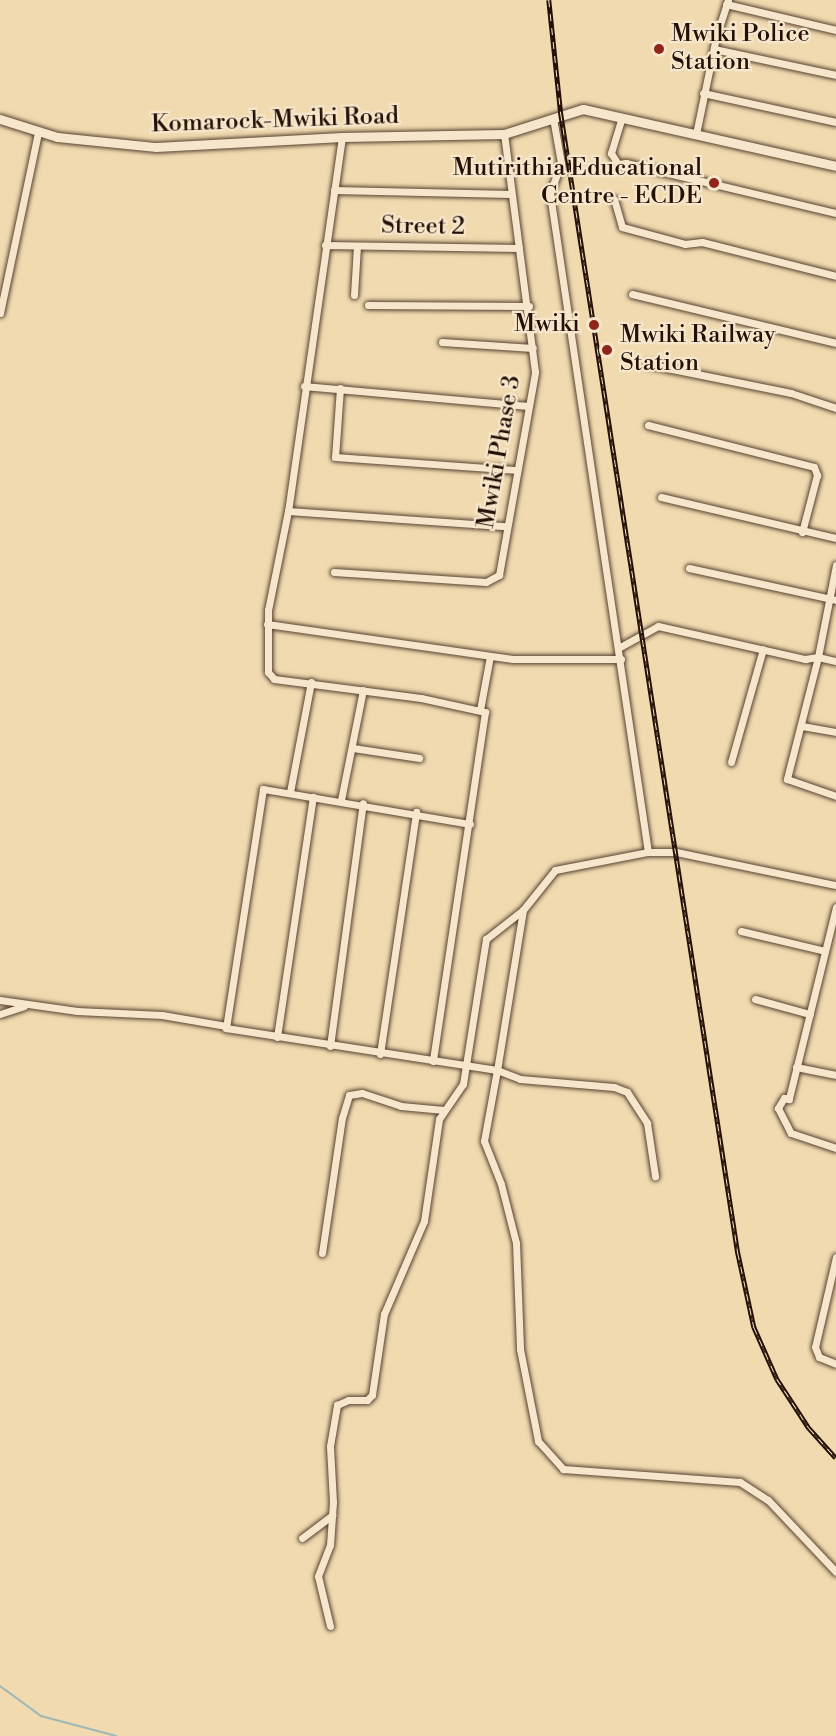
<!DOCTYPE html>
<style>
body{margin:0}
#map{position:relative;width:836px;height:1736px;overflow:hidden;background:#f1dab0;font-family:"Libre Bodoni",serif}
div>[style]{position:absolute}
[style*='--x']{left:calc(var(--x)*1px);top:calc(var(--y)*1px);width:calc(var(--w)*1px);rotate:calc(var(--a)*1deg)}
.stream>*{height:2px;margin:-1px;padding:0 1px;transform-origin:1px;border-radius:1px;background:#9fb8b6}
.roads{filter:drop-shadow(0 0 2px #574230) drop-shadow(0 0 2px #574230)}
.minor>*{height:7px;margin:-3.5px;padding:0 3.5px;transform-origin:3.5px;border-radius:3.5px;background:#f6e7cc}
.secondary>*{height:9px;margin:-4.5px;padding:0 4.5px;transform-origin:4.5px;border-radius:4.5px;background:#f6e7cc}
.rail>*{height:4.5px;margin-top:-2.25px;transform-origin:0;background:repeating-linear-gradient(90deg,#f6e7cc 0 7px,#241006 0 14px);box-sizing:border-box;border-block:2px solid #241006}
.dots>*{width:16px;height:16px;translate:-50% -50%;box-sizing:border-box;border:3px solid #f6e7cc;border-radius:50%}
span{translate:-50% -50%;white-space:nowrap;text-align:center;line-height:1.15;-webkit-text-stroke:4.5px #f6e7cc;paint-order:stroke}
.poi-label{font-size:24px;color:#241006}
.left{translate:0 -50%;text-align:left}
.right{translate:-100% -50%;text-align:right}
.street-label{font-size:24px;color:#241006}
</style>
<div id="map">
<div class="stream">
<div style="--x:0;--y:1686;--w:51;--a:36.2"></div>
<div style="--x:41;--y:1716;--w:78;--a:14.9"></div>
</div>
<div class="roads">
<div class="minor">
<div style="--x:726;--y:4;--w:113;--a:13.3"></div>
<div style="--x:714;--y:49;--w:125;--a:12"></div>
<div style="--x:703;--y:93;--w:136;--a:12.3"></div>
<div style="--x:622;--y:117;--w:38;--a:107"></div>
<div style="--x:611;--y:153;--w:13;--a:58"></div>
<div style="--x:618;--y:164;--w:8;--a:-7"></div>
<div style="--x:626;--y:163;--w:216;--a:13.4"></div>
<div style="--x:553;--y:118;--w:46;--a:79.9"></div>
<div style="--x:561;--y:163;--w:33;--a:110"></div>
<div style="--x:550;--y:194;--w:665;--a:81.53"></div>
<div style="--x:696;--y:134;--w:99;--a:-78.3"></div>
<div style="--x:716;--y:37;--w:39;--a:-72"></div>
<div style="--x:342;--y:137;--w:378;--a:98.2"></div>
<div style="--x:288;--y:511;--w:101;--a:101.4"></div>
<div style="--x:268;--y:610;--w:62;--a:90"></div>
<div style="--x:268;--y:672;--w:9;--a:49"></div>
<div style="--x:274;--y:679;--w:148;--a:7.4"></div>
<div style="--x:421;--y:698;--w:66;--a:12.3"></div>
<div style="--x:485;--y:712;--w:353;--a:98.5"></div>
<div style="--x:334;--y:190;--w:177;--a:1.3"></div>
<div style="--x:614;--y:199;--w:29;--a:74"></div>
<div style="--x:622;--y:227;--w:65;--a:15.1"></div>
<div style="--x:685;--y:244;--w:17;--a:-7"></div>
<div style="--x:702;--y:242;--w:138;--a:14.2"></div>
<div style="--x:325;--y:245;--w:194;--a:0.9"></div>
<div style="--x:632;--y:294;--w:210;--a:13.5"></div>
<div style="--x:354;--y:295;--w:49;--a:-86.5"></div>
<div style="--x:368;--y:305;--w:161;--a:0.4"></div>
<div style="--x:0;--y:313;--w:185;--a:-78.1"></div>
<div style="--x:442;--y:342;--w:91;--a:3.8"></div>
<div style="--x:647;--y:364;--w:147;--a:11.4"></div>
<div style="--x:791;--y:393;--w:47;--a:18.4"></div>
<div style="--x:304;--y:386;--w:224;--a:5.1"></div>
<div style="--x:340;--y:388;--w:69;--a:94.1"></div>
<div style="--x:335;--y:457;--w:180;--a:4.1"></div>
<div style="--x:648;--y:425;--w:171;--a:14.2"></div>
<div style="--x:814;--y:467;--w:9;--a:69"></div>
<div style="--x:817;--y:475;--w:59;--a:104.7"></div>
<div style="--x:661;--y:497;--w:180;--a:13.2"></div>
<div style="--x:288;--y:511;--w:218;--a:4"></div>
<div style="--x:836;--y:565;--w:94;--a:101.1"></div>
<div style="--x:818;--y:657;--w:126;--a:104.3"></div>
<div style="--x:787;--y:779;--w:52;--a:19.1"></div>
<div style="--x:689;--y:568;--w:150;--a:12.3"></div>
<div style="--x:334;--y:572;--w:152;--a:3.8"></div>
<div style="--x:486;--y:582;--w:15;--a:-28"></div>
<div style="--x:499;--y:575;--w:206;--a:-79.9"></div>
<div style="--x:535;--y:372;--w:240;--a:-97.4"></div>
<div style="--x:267;--y:624;--w:248;--a:8.1"></div>
<div style="--x:513;--y:659;--w:108;--a:0"></div>
<div style="--x:620;--y:647;--w:43;--a:-28.9"></div>
<div style="--x:658;--y:626;--w:151;--a:12.7"></div>
<div style="--x:805;--y:659;--w:13;--a:-9"></div>
<div style="--x:818;--y:657;--w:18;--a:13"></div>
<div style="--x:480;--y:710;--w:55;--a:-79.5"></div>
<div style="--x:802;--y:726;--w:35;--a:10"></div>
<div style="--x:353;--y:748;--w:67;--a:8.6"></div>
<div style="--x:731;--y:762;--w:117;--a:-74.2"></div>
<div style="--x:290;--y:792;--w:112;--a:-79.2"></div>
<div style="--x:341;--y:800;--w:112;--a:-78.7"></div>
<div style="--x:470;--y:824;--w:210;--a:-170.4"></div>
<div style="--x:263;--y:789;--w:242;--a:98.8"></div>
<div style="--x:226;--y:1028;--w:274;--a:8.8"></div>
<div style="--x:497;--y:1070;--w:72;--a:100.4"></div>
<div style="--x:484;--y:1141;--w:46;--a:68.4"></div>
<div style="--x:501;--y:1184;--w:61;--a:75.7"></div>
<div style="--x:516;--y:1243;--w:106;--a:87.8"></div>
<div style="--x:520;--y:1349;--w:94;--a:78.9"></div>
<div style="--x:538;--y:1441;--w:38;--a:48"></div>
<div style="--x:563;--y:1469;--w:177;--a:4.2"></div>
<div style="--x:740;--y:1482;--w:33;--a:33"></div>
<div style="--x:768;--y:1500;--w:99;--a:46.6"></div>
<div style="--x:836;--y:907;--w:198;--a:103.8"></div>
<div style="--x:789;--y:1099;--w:5;--a:-169"></div>
<div style="--x:784;--y:1098;--w:12;--a:121"></div>
<div style="--x:778;--y:1108;--w:28;--a:63"></div>
<div style="--x:791;--y:1133;--w:47;--a:18.4"></div>
<div style="--x:523;--y:910;--w:162;--a:99.2"></div>
<div style="--x:497;--y:1070;--w:25;--a:21"></div>
<div style="--x:520;--y:1079;--w:94;--a:4.9"></div>
<div style="--x:614;--y:1087;--w:14;--a:21"></div>
<div style="--x:627;--y:1092;--w:37;--a:57"></div>
<div style="--x:647;--y:1123;--w:54;--a:81.4"></div>
<div style="--x:741;--y:931;--w:86;--a:13.4"></div>
<div style="--x:755;--y:999;--w:57;--a:15.3"></div>
<div style="--x:0;--y:1000;--w:78;--a:8.1"></div>
<div style="--x:77;--y:1011;--w:85;--a:2.7"></div>
<div style="--x:162;--y:1015;--w:65;--a:9.8"></div>
<div style="--x:0;--y:1014;--w:25;--a:-18"></div>
<div style="--x:277;--y:1037;--w:243;--a:-81.5"></div>
<div style="--x:330;--y:1046;--w:245;--a:-82.3"></div>
<div style="--x:380;--y:1054;--w:245;--a:-81.5"></div>
<div style="--x:796;--y:1067;--w:41;--a:11.3"></div>
<div style="--x:322;--y:1253;--w:136;--a:-81.6"></div>
<div style="--x:342;--y:1118;--w:24;--a:-73"></div>
<div style="--x:349;--y:1095;--w:13;--a:-9"></div>
<div style="--x:362;--y:1093;--w:41;--a:18.4"></div>
<div style="--x:401;--y:1106;--w:43;--a:5.3"></div>
<div style="--x:836;--y:1257;--w:92;--a:103.1"></div>
<div style="--x:815;--y:1347;--w:11;--a:68"></div>
<div style="--x:819;--y:1357;--w:18;--a:22"></div>
<div style="--x:302;--y:1538;--w:38;--a:-37"></div>
<div style="--x:330;--y:1626;--w:51;--a:-103.5"></div>
<div style="--x:318;--y:1576;--w:33;--a:-69"></div>
<div style="--x:330;--y:1545;--w:43;--a:-86"></div>
<div style="--x:333;--y:1502;--w:56;--a:-93.1"></div>
<div style="--x:330;--y:1446;--w:42;--a:-80.3"></div>
<div style="--x:337;--y:1405;--w:12;--a:-24"></div>
<div style="--x:348;--y:1400;--w:19;--a:0"></div>
<div style="--x:367;--y:1400;--w:7;--a:-45"></div>
<div style="--x:372;--y:1395;--w:82;--a:-81.6"></div>
<div style="--x:384;--y:1314;--w:101;--a:-66.7"></div>
<div style="--x:424;--y:1221;--w:103;--a:-81.6"></div>
<div style="--x:439;--y:1119;--w:42;--a:-55.6"></div>
<div style="--x:463;--y:1084;--w:147;--a:-81"></div>
<div style="--x:486;--y:939;--w:47;--a:-38.1"></div>
<div style="--x:523;--y:910;--w:51;--a:-51.3"></div>
<div style="--x:555;--y:870;--w:95;--a:-11"></div>
<div style="--x:648;--y:852;--w:28;--a:0"></div>
<div style="--x:676;--y:852;--w:163;--a:11.7"></div>
</div>
<div class="secondary">
<div style="--x:0;--y:119;--w:60;--a:17.5"></div>
<div style="--x:57;--y:137;--w:100;--a:5.8"></div>
<div style="--x:156;--y:147;--w:186;--a:-3.1"></div>
<div style="--x:342;--y:137;--w:162;--a:-1.1"></div>
<div style="--x:504;--y:134;--w:83;--a:-17.6"></div>
<div style="--x:583;--y:109;--w:259;--a:12.7"></div>
</div>
</div>
<div class="rail">
<div style="--x:549;--y:0;--w:115;--a:84"></div>
<div style="--x:561;--y:114;--w:1153;--a:81.17"></div>
<div style="--x:738;--y:1253;--w:76;--a:77.8"></div>
<div style="--x:754;--y:1327;--w:57;--a:66.1"></div>
<div style="--x:777;--y:1379;--w:59;--a:56.9"></div>
<div style="--x:809;--y:1428;--w:40;--a:48"></div>
</div>
<div class="dots">
<div style="left:659px;top:49px;background:#8f2418"></div>
<div style="left:714px;top:183px;background:#8f2418"></div>
<div style="left:594px;top:325px;background:#8f2418"></div>
<div style="left:607px;top:350px;background:#8f2418"></div>
</div>
<div class="poi-label">
<span class="left" style="left:671px;top:49px">Mwiki Police<br>Station</span>
<span class="right" style="left:702px;top:183px">Mutirithia Educational<br>Centre - ECDE</span>
<span class="right" style="left:580px;top:325px">Mwiki</span>
<span class="left" style="left:620px;top:350px">Mwiki Railway<br>Station</span>
</div>
<div class="street-label">
<span style="left:275px;top:121px;rotate:-2deg">Komarock-Mwiki Road</span>
<span style="left:423px;top:227px;rotate:1deg">Street 2</span>
<span style="left:500px;top:452px;rotate:-80deg">Mwiki Phase 3</span>
</div>
</div>
